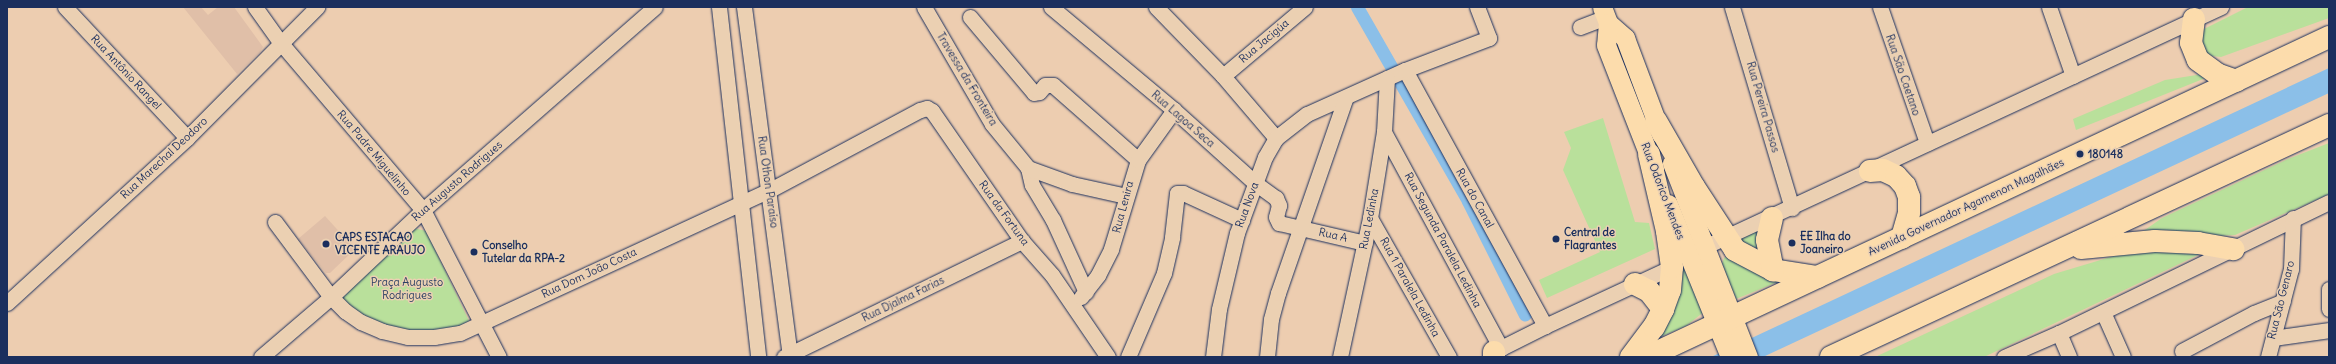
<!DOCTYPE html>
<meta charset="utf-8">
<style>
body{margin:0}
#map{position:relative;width:2336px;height:364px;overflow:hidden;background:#edcdb0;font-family:Delius,sans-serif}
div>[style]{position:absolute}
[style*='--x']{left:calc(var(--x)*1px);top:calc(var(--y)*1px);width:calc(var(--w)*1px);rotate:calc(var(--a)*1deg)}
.built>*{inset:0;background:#e0bfa8}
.green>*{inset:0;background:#b9e09b}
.water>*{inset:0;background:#8bbfe8}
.canal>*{height:13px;margin:-6.5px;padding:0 6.5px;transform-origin:6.5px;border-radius:6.5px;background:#8bbfe8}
.roads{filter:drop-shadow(0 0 1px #1b2f5e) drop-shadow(0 0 1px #1b2f5e)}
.minor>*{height:15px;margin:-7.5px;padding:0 7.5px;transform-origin:7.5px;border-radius:7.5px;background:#ebd0b2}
.major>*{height:19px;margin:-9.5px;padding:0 9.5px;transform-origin:9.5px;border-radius:9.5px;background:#fcdcac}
.highway>*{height:22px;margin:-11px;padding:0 11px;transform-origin:11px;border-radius:11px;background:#fcdcac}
.dots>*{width:11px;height:11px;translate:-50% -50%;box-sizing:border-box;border:2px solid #ebd0b2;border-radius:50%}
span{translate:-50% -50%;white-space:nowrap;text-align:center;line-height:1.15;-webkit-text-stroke:3px #ebd0b2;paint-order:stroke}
.street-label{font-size:11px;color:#1b2f5e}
.poi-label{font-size:11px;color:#1b2f5e;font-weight:700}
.left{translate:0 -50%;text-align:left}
.park-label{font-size:11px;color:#2b4164}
.frame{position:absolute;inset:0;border:8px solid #1b2f5e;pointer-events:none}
</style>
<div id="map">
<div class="built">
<div style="clip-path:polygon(183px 7px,201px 7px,208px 15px,218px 7px,234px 7px,263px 47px,260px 52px,237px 74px)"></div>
<div style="clip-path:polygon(325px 216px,355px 249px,330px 273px,326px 273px,298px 239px)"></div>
</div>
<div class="green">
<div style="clip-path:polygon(2248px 7px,2329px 7px,2329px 18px,2221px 57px,2205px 55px,2198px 32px)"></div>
<div style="clip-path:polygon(2203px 74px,2208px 77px,2076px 130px,2073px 119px,2165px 80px)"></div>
<div style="clip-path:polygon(1603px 118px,1635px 222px,1649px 223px,1655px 249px,1547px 298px,1539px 280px,1600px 252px,1563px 170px,1571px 148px,1564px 132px)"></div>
<div style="clip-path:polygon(2329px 143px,2329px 194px,2316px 200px,2235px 235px,2216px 236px,2176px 231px,2142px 232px,2162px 218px,2288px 159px)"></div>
<div style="clip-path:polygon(1758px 226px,1767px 263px,1741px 251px,1739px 237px)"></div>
<div style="clip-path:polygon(414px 228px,426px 231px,468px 319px,469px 321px,456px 328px,408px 333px,365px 317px,343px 300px,340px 294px)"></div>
<div style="clip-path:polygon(2147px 246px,2200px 254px,1984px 357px,1875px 357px,2054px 274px)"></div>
<div style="clip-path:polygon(1678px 247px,1705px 311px,1686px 326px,1660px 337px)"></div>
<div style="clip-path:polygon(1728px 256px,1780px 281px,1736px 299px,1722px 264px,1724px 258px)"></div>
</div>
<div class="water">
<div style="clip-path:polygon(2329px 68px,2329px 93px,2271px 120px,1763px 357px,1711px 357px)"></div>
</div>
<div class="canal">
<div style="--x:1357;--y:7;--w:224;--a:60.2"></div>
<div style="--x:1468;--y:201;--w:127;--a:63.4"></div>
</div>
<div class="roads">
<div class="minor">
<div style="--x:65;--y:7;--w:179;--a:47"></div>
<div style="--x:255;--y:7;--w:43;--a:54.5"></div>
<div style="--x:280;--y:42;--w:221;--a:49.6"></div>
<div style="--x:423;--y:210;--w:165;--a:62.7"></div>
<div style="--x:719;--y:7;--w:352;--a:83.6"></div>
<div style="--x:744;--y:7;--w:353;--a:82.5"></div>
<div style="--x:924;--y:7;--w:135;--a:59.8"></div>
<div style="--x:992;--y:124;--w:57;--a:50.7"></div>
<div style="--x:1028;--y:168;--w:17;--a:77"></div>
<div style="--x:1032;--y:185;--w:41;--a:59"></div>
<div style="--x:1053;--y:220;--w:79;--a:65.4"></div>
<div style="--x:1051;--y:7;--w:160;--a:39.9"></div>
<div style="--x:1174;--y:110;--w:109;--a:42"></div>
<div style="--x:1255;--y:183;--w:26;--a:36"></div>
<div style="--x:1276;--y:198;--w:8;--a:67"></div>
<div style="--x:1279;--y:205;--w:12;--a:104"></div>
<div style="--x:1276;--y:217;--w:7;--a:63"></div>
<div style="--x:1279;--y:223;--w:88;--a:13.1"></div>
<div style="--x:1156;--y:7;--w:96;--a:45.8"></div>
<div style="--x:1223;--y:76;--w:82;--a:49.5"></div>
<div style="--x:1732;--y:7;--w:210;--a:73.4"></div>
<div style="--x:1880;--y:7;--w:144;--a:70.9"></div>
<div style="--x:2049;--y:7;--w:73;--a:70.8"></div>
<div style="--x:970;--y:17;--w:99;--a:49.9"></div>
<div style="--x:1034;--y:93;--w:5;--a:-11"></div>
<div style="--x:1039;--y:92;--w:9;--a:-49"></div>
<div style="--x:1045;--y:85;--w:8;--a:0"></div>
<div style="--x:1053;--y:85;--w:113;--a:41.4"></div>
<div style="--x:1580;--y:27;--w:28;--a:-21"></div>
<div style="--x:1405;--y:70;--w:292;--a:61.3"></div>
<div style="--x:1223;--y:76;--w:107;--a:-40.1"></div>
<div style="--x:1384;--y:132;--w:246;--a:61.6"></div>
<div style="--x:1028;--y:168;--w:47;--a:20"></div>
<div style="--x:1072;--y:184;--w:55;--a:12.5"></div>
<div style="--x:1370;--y:218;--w:160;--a:60.4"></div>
<div style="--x:275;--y:222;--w:94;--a:53.3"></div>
<div style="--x:331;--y:297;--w:20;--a:45"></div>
<div style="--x:345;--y:311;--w:19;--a:35"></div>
<div style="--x:361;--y:322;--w:23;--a:23"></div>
<div style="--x:382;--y:331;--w:27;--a:13"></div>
<div style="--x:408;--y:337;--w:26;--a:0"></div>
<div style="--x:434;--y:337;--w:26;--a:-9"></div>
<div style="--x:460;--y:333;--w:341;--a:-24.8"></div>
<div style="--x:770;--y:190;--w:170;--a:-28.1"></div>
<div style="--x:920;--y:110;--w:7;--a:-16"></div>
<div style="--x:927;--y:108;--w:6;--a:31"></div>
<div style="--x:932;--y:111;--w:158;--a:55.3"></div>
<div style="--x:1022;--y:241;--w:45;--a:48.6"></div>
<div style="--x:1052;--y:275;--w:99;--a:55.7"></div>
<div style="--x:1704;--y:247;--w:570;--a:-24.9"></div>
<div style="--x:2329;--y:289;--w:20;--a:90"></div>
<div style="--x:1081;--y:297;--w:28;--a:-52"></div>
<div style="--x:1098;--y:275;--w:29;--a:-63"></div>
<div style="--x:1111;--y:249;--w:93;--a:-73.1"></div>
<div style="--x:1138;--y:160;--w:62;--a:-54.2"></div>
<div style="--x:7;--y:303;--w:244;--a:-42.5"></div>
<div style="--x:187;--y:138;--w:185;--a:-45.2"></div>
<div style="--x:2103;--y:312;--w:49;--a:66"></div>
<div style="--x:2059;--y:333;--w:26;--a:67"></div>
<div style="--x:2273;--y:338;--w:57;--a:-8.1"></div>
<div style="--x:2182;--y:351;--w:81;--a:-27.8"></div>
<div style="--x:2254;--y:313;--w:31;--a:-22"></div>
<div style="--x:1493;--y:352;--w:58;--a:-26.6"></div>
<div style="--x:1545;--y:326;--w:140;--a:-24.9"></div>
<div style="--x:261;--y:357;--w:92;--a:-40.6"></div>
<div style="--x:331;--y:297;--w:127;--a:-43.4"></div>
<div style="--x:423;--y:210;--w:308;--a:-41.2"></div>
<div style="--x:784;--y:357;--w:265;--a:-26"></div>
<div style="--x:1128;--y:357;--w:91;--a:-66.8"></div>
<div style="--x:1164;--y:273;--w:37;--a:-77"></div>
<div style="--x:1172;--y:237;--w:44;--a:-83.5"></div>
<div style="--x:1177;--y:193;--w:6;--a:0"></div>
<div style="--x:1183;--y:193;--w:65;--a:24.6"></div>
<div style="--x:1213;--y:357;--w:48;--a:-82.9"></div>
<div style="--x:1219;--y:309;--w:78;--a:-76.7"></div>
<div style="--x:1237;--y:233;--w:81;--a:-69.8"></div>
<div style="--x:1265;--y:157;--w:22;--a:-60"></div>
<div style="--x:1276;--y:138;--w:39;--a:-38"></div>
<div style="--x:1307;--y:114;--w:107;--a:-24.2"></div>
<div style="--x:1405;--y:70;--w:90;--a:-20.9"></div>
<div style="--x:1489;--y:38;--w:33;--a:-111"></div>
<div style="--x:1267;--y:357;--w:38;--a:-84"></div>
<div style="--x:1271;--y:319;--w:27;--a:-75"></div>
<div style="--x:1278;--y:293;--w:207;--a:-70.9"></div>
<div style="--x:1340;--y:357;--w:142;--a:-77.8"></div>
<div style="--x:1370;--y:218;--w:87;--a:-80.8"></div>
<div style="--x:1384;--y:132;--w:54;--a:-86.8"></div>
<div style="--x:2004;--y:357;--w:60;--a:-23.6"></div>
<div style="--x:2059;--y:333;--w:300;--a:-25.9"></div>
<div style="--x:2268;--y:357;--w:91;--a:-75.4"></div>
<div style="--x:2291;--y:269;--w:51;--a:-87.8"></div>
</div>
<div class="major">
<div style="--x:1602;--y:7;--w:17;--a:69"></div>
<div style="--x:1608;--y:23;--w:22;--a:95"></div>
<div style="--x:1606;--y:45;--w:132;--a:68.7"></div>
<div style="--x:1608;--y:23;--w:23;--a:41"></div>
<div style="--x:1625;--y:38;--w:103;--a:69.4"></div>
<div style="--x:1672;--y:163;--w:208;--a:68.6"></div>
<div style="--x:1668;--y:204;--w:165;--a:67.9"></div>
</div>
<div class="highway">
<div style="--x:2194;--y:19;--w:24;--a:97"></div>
<div style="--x:2191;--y:43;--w:18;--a:68"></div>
<div style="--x:2198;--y:60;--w:26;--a:36"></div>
<div style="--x:2219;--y:75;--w:18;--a:19"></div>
<div style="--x:1656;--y:121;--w:76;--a:60.1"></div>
<div style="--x:1694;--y:187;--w:75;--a:56.9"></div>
<div style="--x:1735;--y:250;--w:43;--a:27.8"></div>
<div style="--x:1773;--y:270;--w:45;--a:9"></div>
<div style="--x:1870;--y:171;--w:13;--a:-4"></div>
<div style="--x:1883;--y:170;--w:14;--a:25"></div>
<div style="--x:1896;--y:176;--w:13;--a:48"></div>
<div style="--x:1905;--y:186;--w:12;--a:70"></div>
<div style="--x:1909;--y:197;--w:16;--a:90"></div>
<div style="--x:1909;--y:213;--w:26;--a:106"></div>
<div style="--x:1772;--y:218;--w:23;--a:103"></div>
<div style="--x:1767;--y:240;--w:31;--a:79"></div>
<div style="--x:2081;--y:248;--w:74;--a:-5.4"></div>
<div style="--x:2155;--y:241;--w:43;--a:2.7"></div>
<div style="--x:2198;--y:243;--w:36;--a:10"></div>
<div style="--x:1635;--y:284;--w:16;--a:27"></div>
<div style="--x:1649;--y:291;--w:23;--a:52"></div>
<div style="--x:1494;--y:352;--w:5;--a:90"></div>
<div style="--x:1631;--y:357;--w:38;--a:-53"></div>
<div style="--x:1654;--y:327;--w:20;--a:-63"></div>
<div style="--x:1663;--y:309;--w:20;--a:-70"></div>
<div style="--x:1670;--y:290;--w:23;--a:-85"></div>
<div style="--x:1672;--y:267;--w:36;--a:-98"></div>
<div style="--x:1667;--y:231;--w:79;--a:-103.2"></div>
<div style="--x:1647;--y:357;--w:753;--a:-25.14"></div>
<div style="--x:1831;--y:357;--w:549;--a:-24.98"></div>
</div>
</div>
<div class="dots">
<div style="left:2080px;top:154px;background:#1b2f5e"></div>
<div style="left:1556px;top:239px;background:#1b2f5e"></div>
<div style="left:1792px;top:243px;background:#1b2f5e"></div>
<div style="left:326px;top:244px;background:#1b2f5e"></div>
<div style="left:474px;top:252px;background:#1b2f5e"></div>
</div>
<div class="street-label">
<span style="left:1264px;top:41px;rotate:-40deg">Rua Jacigúa</span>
<span style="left:126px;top:72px;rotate:47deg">Rua Antônio Rangel</span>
<span style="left:1903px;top:75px;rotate:71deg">Rua São Caetano</span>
<span style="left:967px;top:79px;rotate:59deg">Travessa da Fronteira</span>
<span style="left:1763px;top:107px;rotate:74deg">Rua Pereira Passos</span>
<span style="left:1183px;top:119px;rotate:41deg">Rua Lagoa Seca</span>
<span style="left:374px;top:153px;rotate:50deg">Rua Padre Miguelinho</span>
<span style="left:164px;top:158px;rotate:-43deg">Rua Marechal Deodoro</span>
<span style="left:457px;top:181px;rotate:-41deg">Rua Augusto Rodrigues</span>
<span style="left:768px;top:182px;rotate:82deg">Rua Othon Paraíso</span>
<span style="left:1663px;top:191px;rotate:69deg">Rua Odorico Mendes</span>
<span style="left:1475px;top:198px;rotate:61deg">Rua do Canal</span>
<span style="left:1247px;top:205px;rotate:-70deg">Rua Nova</span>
<span style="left:1123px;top:207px;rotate:-75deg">Rua Lenira</span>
<span style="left:1966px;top:207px;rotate:-25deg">Avenida Governador Agamenon Magalhães</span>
<span style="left:1004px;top:213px;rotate:54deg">Rua da Fortuna</span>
<span style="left:1369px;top:219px;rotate:-79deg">Rua Ledinha</span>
<span style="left:1333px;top:235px;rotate:13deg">Rua A</span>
<span style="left:1443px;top:240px;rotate:62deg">Rua Segunda Paralela Ledinha</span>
<span style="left:589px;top:273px;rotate:-25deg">Rua Dom João Costa</span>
<span style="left:1410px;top:287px;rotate:61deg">Rua 1 Paralela Ledinha</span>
<span style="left:903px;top:299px;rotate:-26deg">Rua Djalma Farias</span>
<span style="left:2281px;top:300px;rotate:-76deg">Rua São Genaro</span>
</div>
<div class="poi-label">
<span class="left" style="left:2088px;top:154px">180148</span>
<span class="left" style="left:1564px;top:239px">Central de<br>Flagrantes</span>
<span class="left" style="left:1800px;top:243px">EE Ilha do<br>Joaneiro</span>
<span class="left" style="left:335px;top:244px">CAPS ESTACAO<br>VICENTE ARAUJO</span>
<span class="left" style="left:482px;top:252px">Conselho<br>Tutelar da RPA-2</span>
</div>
<div class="park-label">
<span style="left:407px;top:289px">Praça Augusto<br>Rodrigues</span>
</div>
<div class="frame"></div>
</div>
